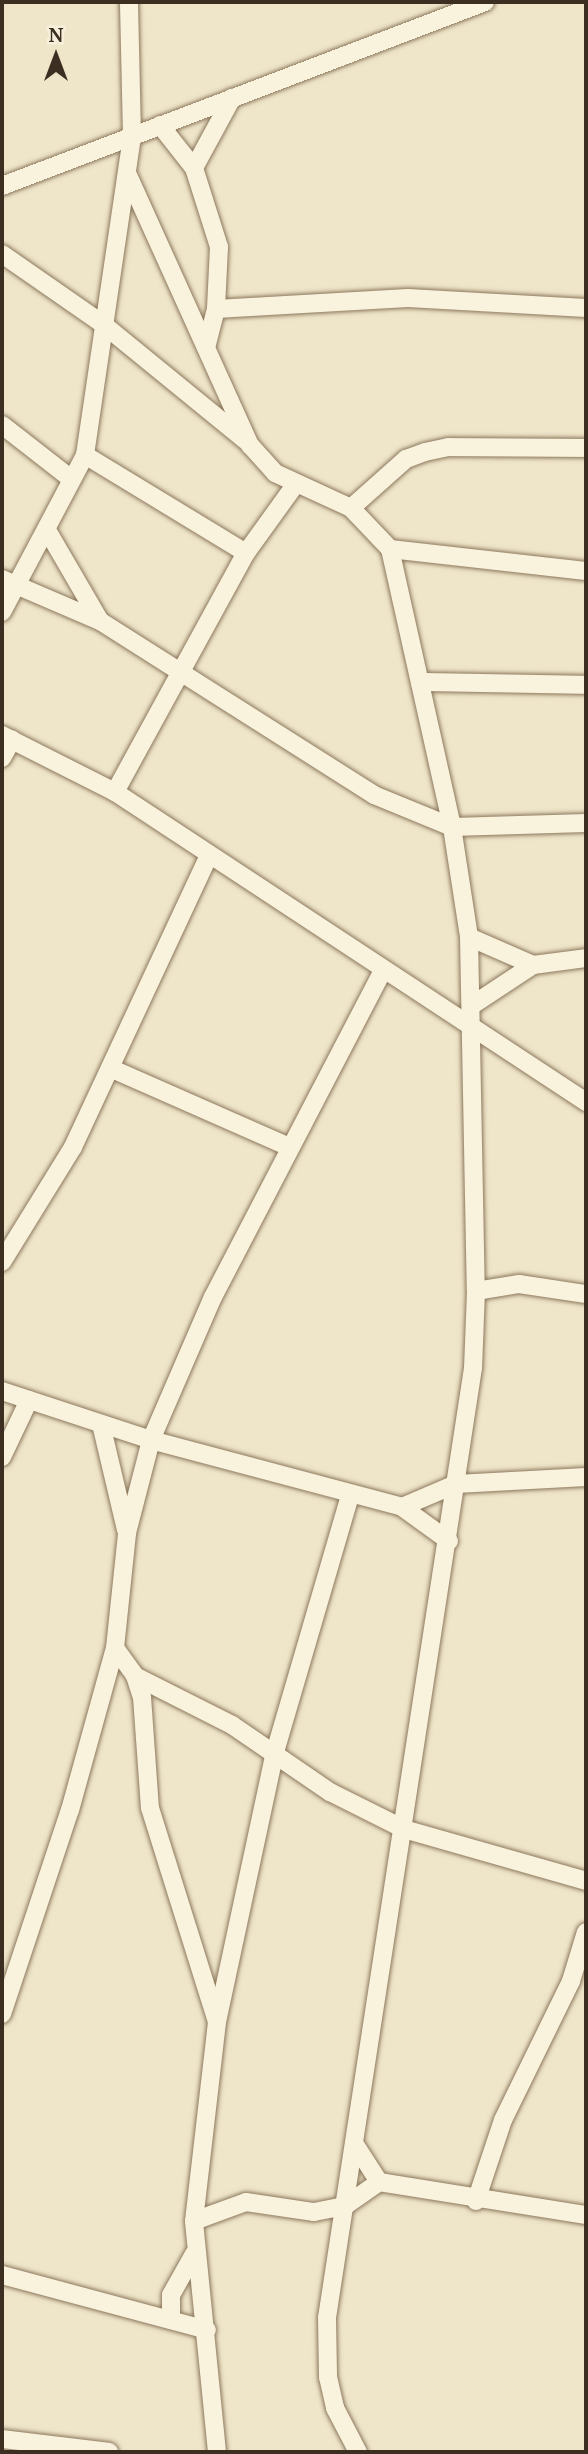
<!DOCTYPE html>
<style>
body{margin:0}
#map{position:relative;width:588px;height:2454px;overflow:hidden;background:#efe5c9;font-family:"Noto Serif",serif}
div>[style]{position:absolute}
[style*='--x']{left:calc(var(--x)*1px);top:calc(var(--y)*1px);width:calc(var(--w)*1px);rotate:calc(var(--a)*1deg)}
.roads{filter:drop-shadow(0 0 2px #8c785d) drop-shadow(0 0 2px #8c785d)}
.minor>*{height:18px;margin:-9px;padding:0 9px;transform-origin:9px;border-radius:9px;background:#f9f2dd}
span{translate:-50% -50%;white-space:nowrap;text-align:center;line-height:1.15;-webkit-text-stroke:5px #f6efd9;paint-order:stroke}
.frame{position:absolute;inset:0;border:4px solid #3c2f21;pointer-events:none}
.north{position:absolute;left:21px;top:21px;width:70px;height:70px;-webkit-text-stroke:5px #f6efd9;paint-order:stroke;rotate:0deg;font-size:19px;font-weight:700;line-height:28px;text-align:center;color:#3c2f21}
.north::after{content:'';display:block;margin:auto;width:24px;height:32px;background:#3c2f21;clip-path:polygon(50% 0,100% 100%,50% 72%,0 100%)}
</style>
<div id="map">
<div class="roads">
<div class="minor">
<div style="--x:160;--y:125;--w:55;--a:51.7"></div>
<div style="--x:194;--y:168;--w:83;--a:72.4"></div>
<div style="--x:219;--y:247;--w:62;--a:92.8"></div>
<div style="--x:216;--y:309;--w:40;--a:104.4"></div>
<div style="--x:194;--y:168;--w:80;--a:-61.5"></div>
<div style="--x:127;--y:173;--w:299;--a:65.7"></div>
<div style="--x:250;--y:445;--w:38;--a:48"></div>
<div style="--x:275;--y:473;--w:84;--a:24.7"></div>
<div style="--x:351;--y:508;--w:57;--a:46.4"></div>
<div style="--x:390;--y:549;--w:285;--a:77.4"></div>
<div style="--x:452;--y:827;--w:111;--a:81.2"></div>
<div style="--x:469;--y:937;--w:354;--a:88.9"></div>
<div style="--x:476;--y:1291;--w:77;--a:92.2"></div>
<div style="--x:473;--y:1368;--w:961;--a:98.74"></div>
<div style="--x:327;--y:2318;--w:59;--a:89"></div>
<div style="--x:328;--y:2377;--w:32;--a:77"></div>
<div style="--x:335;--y:2408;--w:50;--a:62.4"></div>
<div style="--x:2;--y:186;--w:517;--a:-20.85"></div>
<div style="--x:2;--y:254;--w:124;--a:34.8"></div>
<div style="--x:104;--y:325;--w:183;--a:39.2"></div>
<div style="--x:216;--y:309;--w:192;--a:-3.3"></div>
<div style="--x:408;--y:298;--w:178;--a:3.2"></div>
<div style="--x:2;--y:425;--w:86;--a:37.9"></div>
<div style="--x:85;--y:455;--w:188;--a:31.3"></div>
<div style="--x:351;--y:508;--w:74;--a:-41.7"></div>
<div style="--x:406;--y:459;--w:20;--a:-20"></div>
<div style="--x:425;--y:452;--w:24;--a:-12"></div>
<div style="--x:448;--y:447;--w:138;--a:0.4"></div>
<div style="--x:47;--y:530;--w:105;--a:59.8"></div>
<div style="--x:390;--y:549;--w:197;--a:6.4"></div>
<div style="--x:2;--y:579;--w:107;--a:23.2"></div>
<div style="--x:100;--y:621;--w:325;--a:32.4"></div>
<div style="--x:374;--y:795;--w:84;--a:22.3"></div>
<div style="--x:452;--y:827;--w:134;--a:-1.7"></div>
<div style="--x:2;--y:612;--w:178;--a:-62.1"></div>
<div style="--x:85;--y:455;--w:322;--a:-81.6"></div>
<div style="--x:132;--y:136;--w:134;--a:-91.3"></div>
<div style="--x:420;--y:682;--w:166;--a:1"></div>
<div style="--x:2;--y:735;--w:127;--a:26.8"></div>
<div style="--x:115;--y:792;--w:564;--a:33.35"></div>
<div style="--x:2;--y:758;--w:21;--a:-61"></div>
<div style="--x:115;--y:792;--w:273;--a:-61.3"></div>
<div style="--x:246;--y:553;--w:84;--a:-54.2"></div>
<div style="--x:469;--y:937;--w:70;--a:23.6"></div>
<div style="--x:471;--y:1006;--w:74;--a:-33.5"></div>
<div style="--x:533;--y:965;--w:53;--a:-7.5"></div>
<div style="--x:110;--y:1068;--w:196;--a:23.8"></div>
<div style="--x:2;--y:1262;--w:135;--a:-58.3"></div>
<div style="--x:73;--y:1147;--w:321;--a:-65"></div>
<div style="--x:476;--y:1291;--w:44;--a:-9.2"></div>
<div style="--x:519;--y:1284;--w:68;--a:8.5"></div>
<div style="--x:2;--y:1391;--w:157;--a:18.2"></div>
<div style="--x:151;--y:1440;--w:260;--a:14.9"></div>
<div style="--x:402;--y:1507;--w:58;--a:35.9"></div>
<div style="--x:101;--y:1424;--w:109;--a:76.7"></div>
<div style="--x:2;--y:1457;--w:63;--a:-64.7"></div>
<div style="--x:402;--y:1507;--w:59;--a:-23.1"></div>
<div style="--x:456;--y:1484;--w:130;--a:-3.1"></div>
<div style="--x:115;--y:1648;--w:34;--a:54"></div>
<div style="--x:135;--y:1676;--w:22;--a:72"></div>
<div style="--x:142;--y:1697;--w:111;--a:85.9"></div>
<div style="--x:150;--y:1808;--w:221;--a:72.6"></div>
<div style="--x:135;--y:1676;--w:109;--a:26.8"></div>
<div style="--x:232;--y:1725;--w:119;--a:34.4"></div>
<div style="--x:330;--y:1792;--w:83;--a:26.6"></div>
<div style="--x:404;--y:1829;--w:189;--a:15.9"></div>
<div style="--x:2;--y:2014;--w:215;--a:-71.6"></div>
<div style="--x:70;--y:1810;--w:168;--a:-74.5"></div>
<div style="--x:115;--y:1648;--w:116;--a:-84"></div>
<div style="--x:127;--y:1533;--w:96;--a:-75.5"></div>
<div style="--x:151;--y:1440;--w:156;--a:-66.6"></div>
<div style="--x:213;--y:1297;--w:369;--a:-62.5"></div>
<div style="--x:354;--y:2143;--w:46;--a:57.3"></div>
<div style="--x:379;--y:2182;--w:210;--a:9.1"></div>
<div style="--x:476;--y:2201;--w:85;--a:-71.6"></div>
<div style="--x:503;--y:2120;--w:155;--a:-63.9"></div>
<div style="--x:571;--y:1981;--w:51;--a:-73"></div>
<div style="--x:194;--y:2221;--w:55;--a:-20.1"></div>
<div style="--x:246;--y:2202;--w:69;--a:8.4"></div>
<div style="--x:314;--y:2212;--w:32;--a:-11"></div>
<div style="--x:345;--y:2206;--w:42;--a:-35.2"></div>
<div style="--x:2;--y:2275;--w:212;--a:15"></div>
<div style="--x:171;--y:2320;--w:25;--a:-90"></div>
<div style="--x:171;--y:2295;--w:47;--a:-60.7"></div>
<div style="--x:2;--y:2439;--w:108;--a:6.9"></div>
<div style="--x:217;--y:2452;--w:232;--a:-95.7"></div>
<div style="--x:194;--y:2221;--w:200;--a:-83.4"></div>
<div style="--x:217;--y:2022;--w:276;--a:-77.9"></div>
<div style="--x:275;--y:1752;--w:268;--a:-73.7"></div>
</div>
</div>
<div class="frame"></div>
<div class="north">N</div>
</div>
